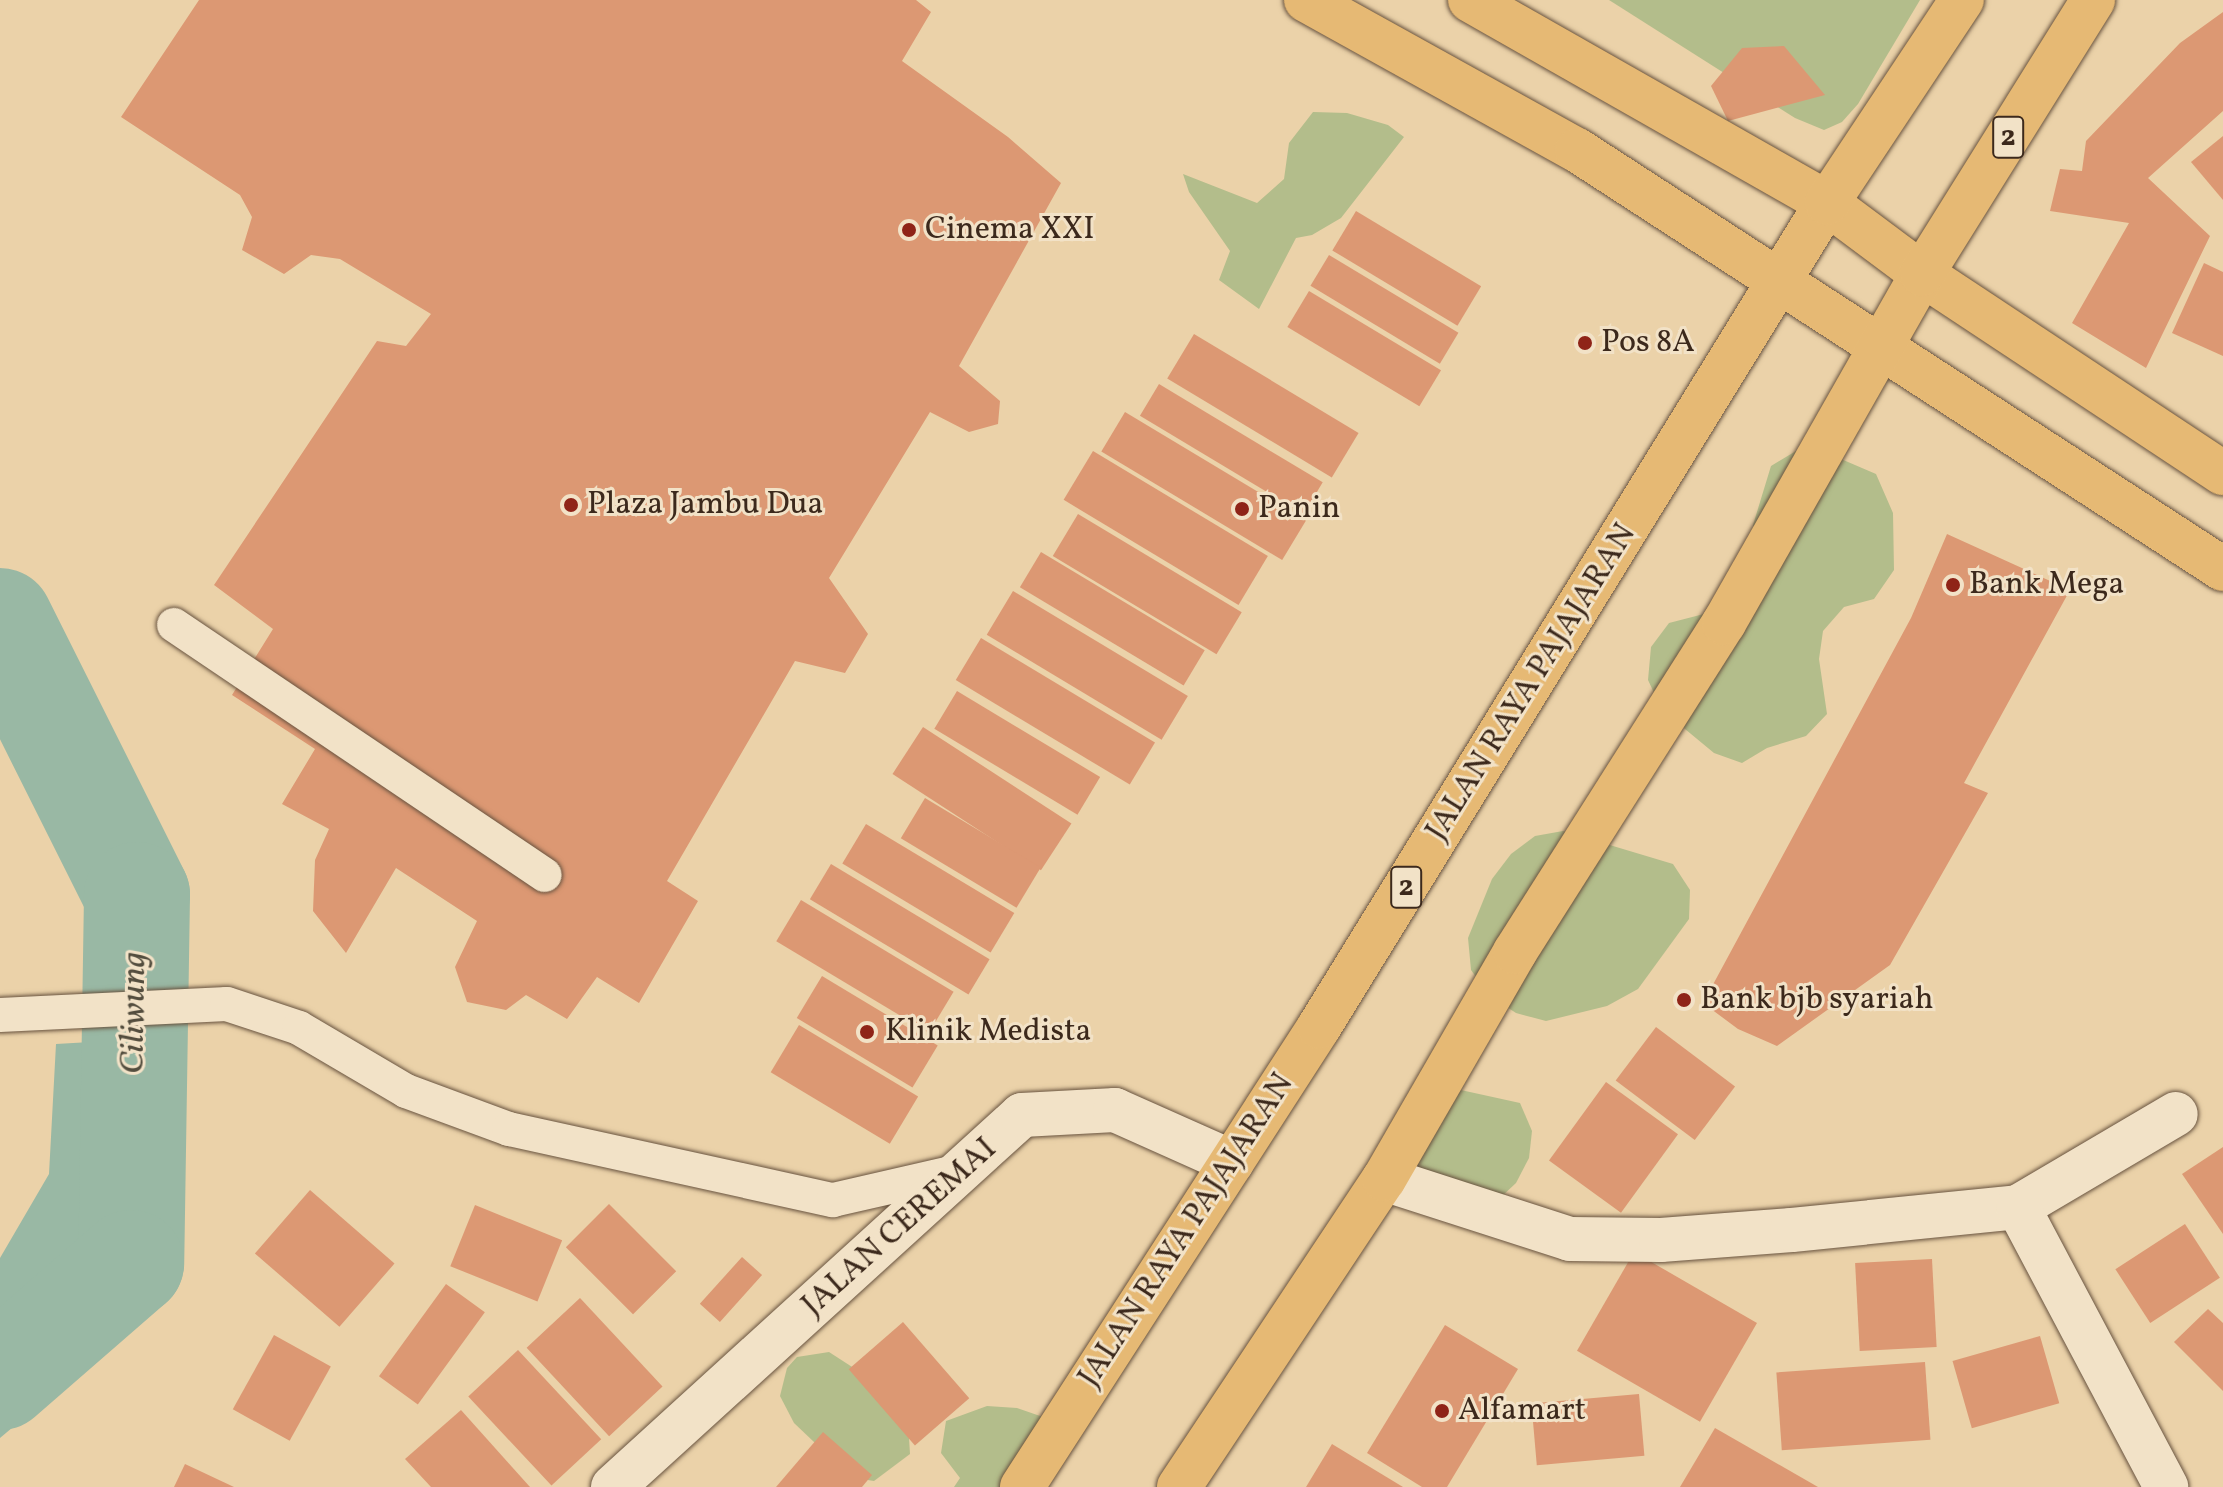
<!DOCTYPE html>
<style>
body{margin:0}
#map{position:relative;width:2223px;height:1487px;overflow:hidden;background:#ebd2a9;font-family:Vollkorn,serif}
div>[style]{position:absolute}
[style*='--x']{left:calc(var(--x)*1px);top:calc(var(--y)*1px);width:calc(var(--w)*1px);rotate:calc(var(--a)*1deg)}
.green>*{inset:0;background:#b3bd8b}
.water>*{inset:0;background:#99b8a4}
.river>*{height:106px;margin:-53px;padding:0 53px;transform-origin:53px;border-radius:53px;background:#99b8a4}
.building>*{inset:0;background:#dc9873;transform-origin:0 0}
.roads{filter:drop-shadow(0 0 2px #68533f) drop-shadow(0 0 2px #68533f)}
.service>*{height:34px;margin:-17px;padding:0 17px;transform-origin:17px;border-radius:17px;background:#f2e2c7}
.minor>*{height:44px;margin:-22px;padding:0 22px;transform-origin:22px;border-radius:22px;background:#f2e2c7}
.tertiary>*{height:44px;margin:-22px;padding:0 22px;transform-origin:22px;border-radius:22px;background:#f2e2c7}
.primary>*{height:44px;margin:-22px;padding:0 22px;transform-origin:22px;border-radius:22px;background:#e6b974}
.trunk>*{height:44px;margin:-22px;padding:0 22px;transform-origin:22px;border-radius:22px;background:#e6b974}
.dots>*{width:22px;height:22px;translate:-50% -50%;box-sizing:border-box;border:4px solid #f2e2c7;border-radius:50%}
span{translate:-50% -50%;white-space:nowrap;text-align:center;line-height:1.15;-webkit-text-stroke:6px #f2e2c7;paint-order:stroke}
.shield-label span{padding:2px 6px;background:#f2e2c7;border:2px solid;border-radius:6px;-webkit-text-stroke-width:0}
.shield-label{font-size:30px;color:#3c291c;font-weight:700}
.poi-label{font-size:32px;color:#3c291c}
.left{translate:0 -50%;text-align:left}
.street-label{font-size:32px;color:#3c291c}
.water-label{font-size:34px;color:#534d3e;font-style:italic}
</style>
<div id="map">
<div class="green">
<div style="clip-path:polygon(1609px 0,1920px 0,1858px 104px,1842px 122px,1824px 130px,1795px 118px)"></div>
<div style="clip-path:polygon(1313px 112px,1347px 113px,1388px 125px,1404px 137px,1341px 218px,1312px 235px,1296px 238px,1259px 309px,1219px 280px,1230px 251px,1189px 192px,1183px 174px,1257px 203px,1284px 179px,1289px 143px)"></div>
<div style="clip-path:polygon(1796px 451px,1827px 453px,1876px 474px,1893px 513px,1894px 570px,1874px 599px,1844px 607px,1823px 631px,1819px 659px,1827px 714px,1806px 736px,1767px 748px,1742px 763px,1714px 753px,1662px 710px,1648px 680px,1651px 647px,1669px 623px,1727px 608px,1754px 556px,1753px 525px,1771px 466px)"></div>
<div style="clip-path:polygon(1563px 831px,1673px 864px,1690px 890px,1689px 919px,1638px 989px,1607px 1006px,1546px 1021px,1516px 1013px,1490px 996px,1471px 970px,1468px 938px,1492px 879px,1511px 854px,1535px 836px)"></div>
<div style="clip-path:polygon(1438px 1085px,1520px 1103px,1532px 1131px,1529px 1158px,1516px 1183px,1485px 1212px,1392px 1154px,1392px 1121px,1410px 1095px)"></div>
<div style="clip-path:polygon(829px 1352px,863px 1374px,909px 1438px,910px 1454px,874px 1481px,861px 1479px,814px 1442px,794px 1423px,780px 1396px,787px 1368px,797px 1357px)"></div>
<div style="clip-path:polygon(987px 1406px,1017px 1408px,1043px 1417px,1044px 1487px,954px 1487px,960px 1478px,941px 1453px,946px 1421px)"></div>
</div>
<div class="water">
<div style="clip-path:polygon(160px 1038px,145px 1175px,107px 1308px,57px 1390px,0 1438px,0 1258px,49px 1174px,56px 1044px)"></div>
</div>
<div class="river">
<div style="--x:0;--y:621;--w:306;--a:63.4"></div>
<div style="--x:137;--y:895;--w:368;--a:90.9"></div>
<div style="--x:131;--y:1263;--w:174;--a:139"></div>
</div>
<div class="building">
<div style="clip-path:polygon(199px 0,916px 0,931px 12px,902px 61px,1008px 137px,1061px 183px,959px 366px,1000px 401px,998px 424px,969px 432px,930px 412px,829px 578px,868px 634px,845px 673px,795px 661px,667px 881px,698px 901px,639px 1003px,597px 977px,567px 1019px,526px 995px,506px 1010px,467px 1002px,455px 967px,477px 921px,396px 868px,346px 953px,313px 911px,315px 860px,329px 829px,282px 804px,315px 749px,232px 695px,273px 629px,214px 585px,377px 341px,406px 346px,431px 314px,340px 259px,311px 255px,284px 274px,242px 250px,252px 217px,240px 195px,121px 117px)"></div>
<div style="clip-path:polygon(2223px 12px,2223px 111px,2148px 178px,2210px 236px,2146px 368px,2072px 323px,2129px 223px,2050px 211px,2060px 169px,2082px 171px,2086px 141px,2180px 43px)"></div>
<div style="clip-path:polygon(1784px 46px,1825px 95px,1728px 121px,1711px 86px,1742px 48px)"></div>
<div style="clip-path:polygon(2223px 136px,2223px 200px,2191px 162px)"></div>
<div style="left:1356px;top:211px;width:146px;height:46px;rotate:31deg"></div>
<div style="left:1329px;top:255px;width:151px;height:36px;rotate:31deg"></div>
<div style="clip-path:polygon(2204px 263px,2223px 272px,2223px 356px,2172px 333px)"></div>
<div style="left:1309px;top:291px;width:154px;height:42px;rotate:31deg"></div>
<div style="left:1194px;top:334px;width:192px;height:52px;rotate:31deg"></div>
<div style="left:1159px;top:384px;width:191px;height:37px;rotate:31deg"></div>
<div style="left:1125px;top:412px;width:211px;height:46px;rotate:31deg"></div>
<div style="left:1093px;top:451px;width:204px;height:57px;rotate:31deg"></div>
<div style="left:1078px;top:514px;width:191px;height:49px;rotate:31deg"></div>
<div style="clip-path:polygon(1947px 534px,2070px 590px,1964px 783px,1988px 793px,1890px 965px,1777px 1046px,1738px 1029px,1703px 1003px,1911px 618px)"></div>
<div style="left:1041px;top:552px;width:191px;height:41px;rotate:31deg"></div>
<div style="left:1013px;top:591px;width:204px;height:51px;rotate:31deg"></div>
<div style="left:981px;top:638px;width:203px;height:49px;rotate:31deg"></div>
<div style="left:957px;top:691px;width:167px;height:44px;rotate:31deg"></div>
<div style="left:923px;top:727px;width:177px;height:56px;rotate:33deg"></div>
<div style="left:925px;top:798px;width:135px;height:47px;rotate:31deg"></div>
<div style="left:866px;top:824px;width:173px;height:46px;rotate:31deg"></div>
<div style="left:831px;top:864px;width:185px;height:41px;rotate:31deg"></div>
<div style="left:801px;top:900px;width:178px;height:48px;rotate:31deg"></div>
<div style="left:822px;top:976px;width:135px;height:49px;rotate:31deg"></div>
<div style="left:799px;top:1025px;width:139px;height:55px;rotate:31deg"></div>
<div style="left:1656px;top:1027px;width:99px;height:67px;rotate:37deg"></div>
<div style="left:1606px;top:1082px;width:89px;height:97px;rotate:36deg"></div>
<div style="clip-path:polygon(2223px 1147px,2223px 1234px,2182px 1174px)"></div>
<div style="left:310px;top:1190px;width:112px;height:84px;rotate:41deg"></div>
<div style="left:609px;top:1204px;width:95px;height:61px;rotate:45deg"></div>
<div style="left:475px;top:1205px;width:94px;height:66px;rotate:22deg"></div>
<div style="left:2185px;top:1224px;width:64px;height:83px;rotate:57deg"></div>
<div style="left:1634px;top:1252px;width:142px;height:114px;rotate:30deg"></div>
<div style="left:742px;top:1257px;width:27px;height:63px;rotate:42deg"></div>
<div style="left:1932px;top:1259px;width:88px;height:77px;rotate:87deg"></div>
<div style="left:446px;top:1284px;width:48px;height:114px;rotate:36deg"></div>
<div style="left:580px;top:1298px;width:121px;height:73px;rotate:47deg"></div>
<div style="clip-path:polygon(2208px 1309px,2223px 1323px,2223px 1391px,2174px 1342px)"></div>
<div style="left:903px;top:1322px;width:101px;height:72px;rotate:49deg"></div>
<div style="clip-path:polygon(1445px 1325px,1518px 1369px,1447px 1487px,1422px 1487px,1367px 1453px)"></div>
<div style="left:274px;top:1335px;width:65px;height:85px;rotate:29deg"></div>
<div style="left:2040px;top:1336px;width:70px;height:91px;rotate:74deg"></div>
<div style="left:518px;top:1350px;width:122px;height:68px;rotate:47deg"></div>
<div style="left:1925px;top:1362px;width:78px;height:149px;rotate:86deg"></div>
<div style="left:1639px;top:1394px;width:62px;height:108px;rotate:85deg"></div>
<div style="clip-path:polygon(461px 1410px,530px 1487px,431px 1487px,405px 1459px)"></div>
<div style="clip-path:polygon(1715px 1428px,1818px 1487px,1680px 1487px)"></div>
<div style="clip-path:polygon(823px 1432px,872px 1475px,862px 1487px,776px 1487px)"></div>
<div style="clip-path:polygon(1332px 1444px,1403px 1487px,1306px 1487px)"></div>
<div style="clip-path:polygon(185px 1464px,234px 1487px,174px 1487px)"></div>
</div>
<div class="roads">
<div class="service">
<div style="--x:174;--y:625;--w:447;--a:34"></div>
<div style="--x:0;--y:1015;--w:227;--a:-2.8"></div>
<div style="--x:227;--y:1004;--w:76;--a:18.4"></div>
<div style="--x:299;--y:1028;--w:124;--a:30.5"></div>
<div style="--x:406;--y:1091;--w:110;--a:20.3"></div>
<div style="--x:509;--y:1129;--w:332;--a:12.4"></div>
<div style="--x:833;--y:1200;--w:134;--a:-12.9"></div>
</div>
<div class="minor">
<div style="--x:1384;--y:1179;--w:195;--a:17.9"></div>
<div style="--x:1570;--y:1239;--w:91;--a:0.6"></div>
<div style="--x:1661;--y:1240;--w:131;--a:-4.4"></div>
<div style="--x:1792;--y:1230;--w:227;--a:-5.8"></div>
<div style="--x:2018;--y:1207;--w:183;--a:-30.5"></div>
<div style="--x:2018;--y:1207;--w:317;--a:62.1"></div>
</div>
<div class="tertiary">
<div style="--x:613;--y:1487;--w:553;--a:-42.29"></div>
<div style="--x:1022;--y:1115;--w:93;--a:-3.1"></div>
<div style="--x:1115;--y:1110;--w:128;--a:24"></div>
</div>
<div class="primary">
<div style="--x:1306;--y:0;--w:310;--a:29"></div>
<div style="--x:1577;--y:150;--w:770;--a:32.97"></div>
<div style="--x:1470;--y:0;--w:411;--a:29.6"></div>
<div style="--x:1827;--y:203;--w:119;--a:36.8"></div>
<div style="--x:1922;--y:274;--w:361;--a:33.5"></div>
</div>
<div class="trunk">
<div style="--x:1022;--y:1487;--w:548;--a:-57.15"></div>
<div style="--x:1319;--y:1027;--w:968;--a:-58.35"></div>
<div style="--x:1827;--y:203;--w:244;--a:-56.4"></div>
<div style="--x:1179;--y:1487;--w:370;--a:-56.4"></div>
<div style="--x:1384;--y:1179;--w:262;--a:-60"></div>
<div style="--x:1515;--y:952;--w:390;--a:-57.6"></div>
<div style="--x:1724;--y:623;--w:401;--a:-60.4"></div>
<div style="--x:1922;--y:274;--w:323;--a:-58"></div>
</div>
</div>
<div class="dots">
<div style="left:909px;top:230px;background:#8f2418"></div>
<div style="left:1585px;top:343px;background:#8f2418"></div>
<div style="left:571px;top:505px;background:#8f2418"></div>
<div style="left:1242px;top:509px;background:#8f2418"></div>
<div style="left:1953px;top:585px;background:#8f2418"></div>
<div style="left:1684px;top:1000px;background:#8f2418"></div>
<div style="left:867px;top:1032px;background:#8f2418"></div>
<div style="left:1442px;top:1411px;background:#8f2418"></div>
</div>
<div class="shield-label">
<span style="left:2008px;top:137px">2</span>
<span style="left:1406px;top:887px">2</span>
</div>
<div class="poi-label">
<span class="left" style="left:925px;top:230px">Cinema XXI</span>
<span class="left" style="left:1601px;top:343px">Pos 8A</span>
<span class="left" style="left:587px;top:505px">Plaza Jambu Dua</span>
<span class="left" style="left:1258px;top:509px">Panin</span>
<span class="left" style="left:1969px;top:585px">Bank Mega</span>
<span class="left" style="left:1700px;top:1000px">Bank bjb syariah</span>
<span class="left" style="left:885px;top:1032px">Klinik Medista</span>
<span class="left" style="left:1458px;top:1411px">Alfamart</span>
</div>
<div class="street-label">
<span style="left:1532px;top:683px;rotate:-58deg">JALAN RAYA PAJAJARAN</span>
<span style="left:900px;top:1228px;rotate:-42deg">JALAN CEREMAI</span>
<span style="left:1187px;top:1231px;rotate:-57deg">JALAN RAYA PAJAJARAN</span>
</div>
<div class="water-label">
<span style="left:135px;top:1013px;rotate:-89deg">Ciliwung</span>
</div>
</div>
